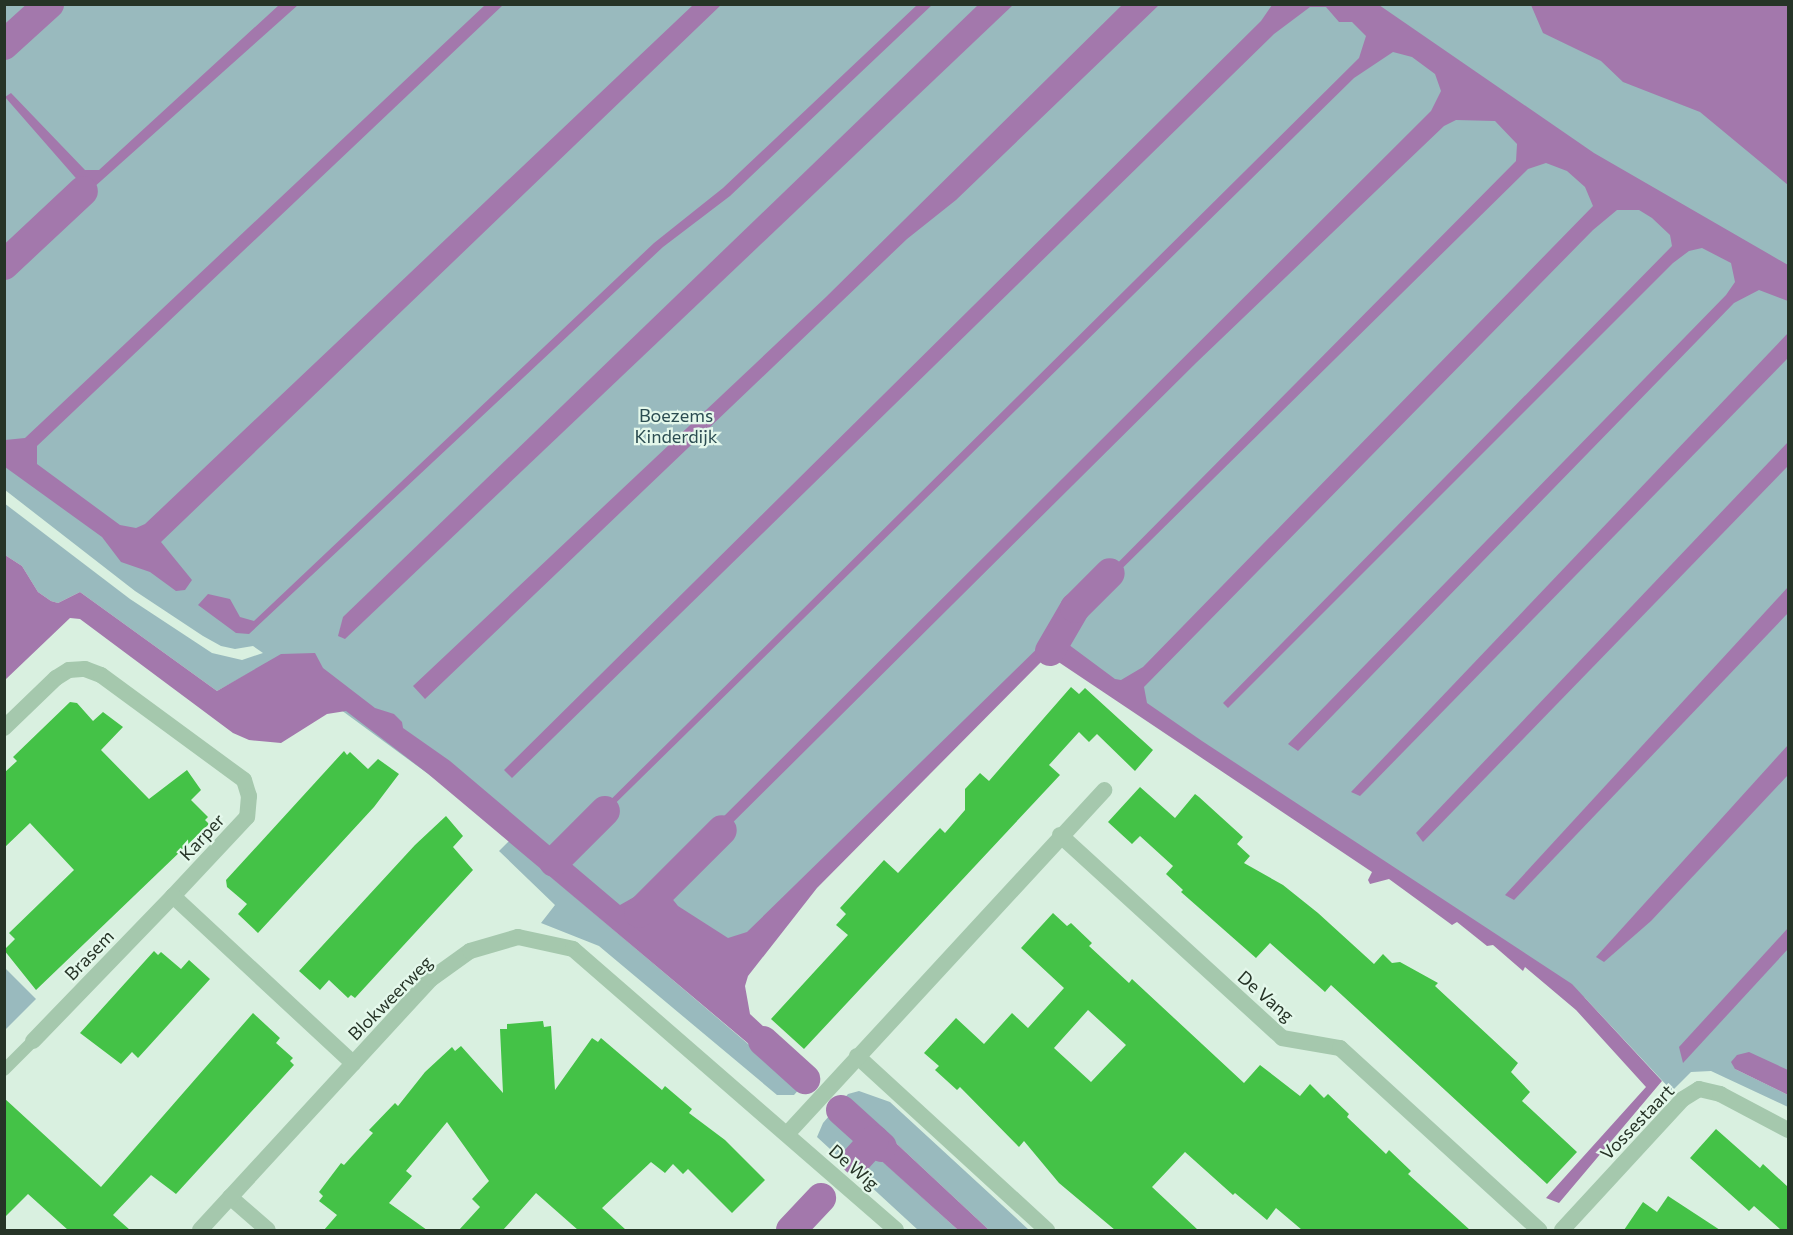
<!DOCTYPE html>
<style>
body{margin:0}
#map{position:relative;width:1793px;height:1235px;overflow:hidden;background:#d9f0e0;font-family:Commissioner,sans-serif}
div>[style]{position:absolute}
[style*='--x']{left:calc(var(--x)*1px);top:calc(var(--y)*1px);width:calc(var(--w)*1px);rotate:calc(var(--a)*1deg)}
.green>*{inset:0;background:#99babe}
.water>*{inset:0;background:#a378ac}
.canal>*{height:30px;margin:-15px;padding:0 15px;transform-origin:15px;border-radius:15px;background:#a378ac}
.building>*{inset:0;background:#44c247}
.service>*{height:12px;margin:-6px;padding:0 6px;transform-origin:6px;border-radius:6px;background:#a5c8ad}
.minor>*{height:16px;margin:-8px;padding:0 8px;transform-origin:8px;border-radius:8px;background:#a5c8ad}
.tertiary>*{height:16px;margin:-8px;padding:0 8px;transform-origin:8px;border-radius:8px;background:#a5c8ad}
span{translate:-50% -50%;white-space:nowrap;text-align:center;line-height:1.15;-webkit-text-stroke:4.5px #e4f8eb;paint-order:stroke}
.park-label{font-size:18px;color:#2b4c51}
.street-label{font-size:18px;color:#263427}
.frame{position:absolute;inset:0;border:6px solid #263427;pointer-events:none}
</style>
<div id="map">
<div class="green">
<div style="clip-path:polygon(5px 5px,1788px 5px,1788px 1079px,1735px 1069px,1788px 1095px,1788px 1107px,1711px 1071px,1691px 1072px,1672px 1091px,1585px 998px,1053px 645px,707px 993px,514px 837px,273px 660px,217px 691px,80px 592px,58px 603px,51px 601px,38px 592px,22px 566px,5px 555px,4px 503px,130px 599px,212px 653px,242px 660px,263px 653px,253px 646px,235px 649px,221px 646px,203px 636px,135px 591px,5px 490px)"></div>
<div style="clip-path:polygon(509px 841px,780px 1071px,794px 1067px,809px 1078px,794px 1095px,777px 1095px,599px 946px,541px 923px,555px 905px,499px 851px)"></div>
<div style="clip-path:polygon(4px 967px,36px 999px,5px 1030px,4px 1030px)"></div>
<div style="clip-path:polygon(859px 1091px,890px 1102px,1029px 1230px,989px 1230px,867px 1116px,857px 1114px,847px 1129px,958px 1230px,918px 1230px,817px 1137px,823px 1123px,848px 1094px)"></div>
</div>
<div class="water">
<div style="clip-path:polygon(979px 4px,1013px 5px,345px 639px,338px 636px,343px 617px)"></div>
<div style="clip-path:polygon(279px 5px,298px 5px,55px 222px,51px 211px,81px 184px,5px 97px,11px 93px,85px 170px,99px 170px)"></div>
<div style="clip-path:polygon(485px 5px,503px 5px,37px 446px,37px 464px,120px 525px,136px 528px,145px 524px,693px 5px,721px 5px,161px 542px,192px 580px,185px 590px,176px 591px,150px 572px,121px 562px,102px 537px,5px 467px,5px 440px,25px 438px)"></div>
<div style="clip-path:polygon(917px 5px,932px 5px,730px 196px,663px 247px,249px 634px,236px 633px,198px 605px,208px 594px,230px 599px,240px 617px,254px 621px,654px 243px,723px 188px)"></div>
<div style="clip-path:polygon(1122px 5px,1159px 5px,956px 200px,907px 239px,425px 699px,413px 686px,826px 297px)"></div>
<div style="clip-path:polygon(1272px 5px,1379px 5px,1594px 153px,1788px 265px,1788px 301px,1759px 290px,1734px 303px,1298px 751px,1288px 744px,1726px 295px,1735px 282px,1731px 263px,1702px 248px,1689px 251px,1673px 263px,1228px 708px,1223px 703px,1672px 246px,1670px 235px,1652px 218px,1639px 210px,1617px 210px,1593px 230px,1144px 687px,1147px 703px,1202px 741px,1572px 984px,1662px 1081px,1559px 1203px,1546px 1198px,1646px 1087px,1576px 1010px,1525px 967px,1523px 971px,1493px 945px,1487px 946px,1457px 922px,1452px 925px,1389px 879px,1370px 884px,1368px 880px,1372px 872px,1057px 661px,1043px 660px,817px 888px,748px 976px,745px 986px,750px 1014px,796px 1057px,794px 1067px,781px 1071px,427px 773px,346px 711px,327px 714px,281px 743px,249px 740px,233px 733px,80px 619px,70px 618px,5px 680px,5px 555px,22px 566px,38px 592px,51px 601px,58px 603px,80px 592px,217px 691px,281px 654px,315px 653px,323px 668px,375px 708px,394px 714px,402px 722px,403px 728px,450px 761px,620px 905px,666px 879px,670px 896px,678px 906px,728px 938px,747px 932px,1053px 633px,1115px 679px,1121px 680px,1143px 667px,1593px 206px,1585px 187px,1567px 171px,1546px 163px,1528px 169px,1084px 606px,1079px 602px,1516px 161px,1517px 144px,1495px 121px,1456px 120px,1444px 126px,1197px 362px,695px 860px,688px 852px,1431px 111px,1441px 91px,1435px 74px,1412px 57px,1393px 52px,1354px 78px,578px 840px,573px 837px,1359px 58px,1366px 36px,1352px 22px,1339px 22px,1326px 7px,1310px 7px,1274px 34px,512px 778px,504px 770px,1261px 21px)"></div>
<div style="clip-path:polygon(1531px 5px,1788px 5px,1788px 185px,1700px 112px,1623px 82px,1601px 61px,1543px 33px)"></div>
<div style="clip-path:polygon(34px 226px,38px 237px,34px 248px,5px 278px,5px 254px)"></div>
<div style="clip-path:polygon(1788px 333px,1788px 358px,1365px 791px,1360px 796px,1351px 792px)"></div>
<div style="clip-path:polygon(1788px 442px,1788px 466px,1423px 842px,1416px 833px)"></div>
<div style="clip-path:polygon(1788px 587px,1788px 613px,1514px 900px,1505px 895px)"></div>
<div style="clip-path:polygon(1788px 745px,1788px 775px,1651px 921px,1604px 962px,1596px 957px)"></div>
<div style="clip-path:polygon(1788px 928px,1788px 949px,1683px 1063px,1679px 1047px)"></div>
<div style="clip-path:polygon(1749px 1052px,1788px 1070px,1788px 1095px,1735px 1069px,1731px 1062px,1737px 1055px)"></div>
<div style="clip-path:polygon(858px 1114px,867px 1116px,989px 1230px,958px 1230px,846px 1129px,847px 1122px)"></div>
<div style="clip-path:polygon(797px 1212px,811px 1223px,807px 1230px,778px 1230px)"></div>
</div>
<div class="canal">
<div style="--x:4;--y:45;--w:61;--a:-42.3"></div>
<div style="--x:4;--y:265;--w:108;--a:-43.1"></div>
<div style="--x:1050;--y:651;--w:50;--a:-59.8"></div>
<div style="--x:1075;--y:608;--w:49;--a:-45"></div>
<div style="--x:554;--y:862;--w:72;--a:-45"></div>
<div style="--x:639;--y:913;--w:117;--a:-45"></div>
<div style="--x:763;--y:1041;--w:57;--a:42.1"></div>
<div style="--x:841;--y:1110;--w:55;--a:42.1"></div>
<div style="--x:856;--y:1160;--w:27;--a:-48"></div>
<div style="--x:791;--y:1230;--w:44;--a:-46.8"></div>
</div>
<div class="building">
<div style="clip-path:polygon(1071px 687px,1079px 694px,1085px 688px,1153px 750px,1135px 771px,1097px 734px,1089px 742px,1079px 732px,1049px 765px,1060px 775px,804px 1049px,771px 1019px,848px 935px,836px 925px,846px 914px,840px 908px,884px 860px,898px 873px,940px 828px,945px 833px,965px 810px,965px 789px,980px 773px,989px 781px)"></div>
<div style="clip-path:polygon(70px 702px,77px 703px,93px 721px,103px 712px,123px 727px,101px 750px,149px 799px,187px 770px,201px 790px,191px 800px,208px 817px,205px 820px,209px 824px,36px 990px,4px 950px,15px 939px,9px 933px,74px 870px,30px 823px,4px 848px,4px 773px,17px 761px,13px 757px)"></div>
<div style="clip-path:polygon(344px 751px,347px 755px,350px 752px,368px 769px,378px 759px,399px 774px,374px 807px,258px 933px,238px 914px,247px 904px,227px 887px,226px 880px)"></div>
<div style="clip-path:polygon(1140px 787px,1175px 818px,1195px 794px,1199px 797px,1243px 837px,1237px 844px,1250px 856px,1244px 863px,1283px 885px,1318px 913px,1374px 964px,1383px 954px,1392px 963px,1400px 962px,1438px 983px,1435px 986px,1518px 1063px,1511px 1072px,1530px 1092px,1522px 1101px,1577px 1152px,1547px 1184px,1331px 985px,1325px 992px,1270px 943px,1256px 958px,1181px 892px,1183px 890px,1166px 874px,1173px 866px,1140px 836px,1132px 844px,1108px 822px)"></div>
<div style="clip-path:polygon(446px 816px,463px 836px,453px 847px,473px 870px,355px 998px,351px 995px,348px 998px,329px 980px,320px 990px,299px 971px,415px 845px)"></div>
<div style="clip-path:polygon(evenodd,1053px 913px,1067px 926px,1071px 923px,1092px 943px,1089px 946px,1129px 983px,1132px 979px,1244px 1083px,1260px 1065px,1300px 1096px,1310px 1084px,1324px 1098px,1328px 1094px,1349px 1114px,1347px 1117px,1386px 1154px,1389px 1150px,1411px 1171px,1408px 1174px,1470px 1230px,1302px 1230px,1276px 1208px,1267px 1220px,1235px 1193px,1233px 1195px,1185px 1152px,1152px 1187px,1198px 1230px,1115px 1230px,1059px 1183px,1024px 1141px,1019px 1147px,960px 1087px,957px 1090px,935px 1070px,939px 1066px,924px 1053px,956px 1018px,984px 1044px,1012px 1013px,1028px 1028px,1064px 988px,1021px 948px,1053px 913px,1088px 1010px,1126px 1045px,1091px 1082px,1054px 1048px,1088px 1010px)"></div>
<div style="clip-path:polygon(154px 951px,158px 955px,161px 952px,181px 969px,189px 960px,210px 979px,138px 1058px,132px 1052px,121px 1064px,80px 1033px)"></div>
<div style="clip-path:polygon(253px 1013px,280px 1038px,276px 1043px,293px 1058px,290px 1061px,294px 1065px,176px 1194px,151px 1175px,113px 1215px,130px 1230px,68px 1230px,28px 1194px,4px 1218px,4px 1098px,101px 1187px)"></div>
<div style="clip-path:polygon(543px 1021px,544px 1027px,551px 1026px,555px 1090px,592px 1038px,598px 1042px,601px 1038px,662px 1090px,665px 1086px,692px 1109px,689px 1113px,725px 1140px,765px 1180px,732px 1213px,688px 1169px,683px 1174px,673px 1164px,665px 1173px,651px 1162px,602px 1208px,626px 1230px,578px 1230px,536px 1193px,503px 1230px,459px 1230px,480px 1207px,472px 1199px,489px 1181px,447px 1122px,406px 1171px,412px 1176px,389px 1203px,427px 1230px,324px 1230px,337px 1215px,319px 1201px,323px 1196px,319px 1192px,341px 1163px,344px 1165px,373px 1133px,369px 1130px,395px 1103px,398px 1106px,425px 1072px,452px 1047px,455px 1051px,461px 1046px,503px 1093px,500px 1029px,507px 1029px,507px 1024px)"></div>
<div style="clip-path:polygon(1716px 1129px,1760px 1168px,1763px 1164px,1788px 1187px,1788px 1230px,1781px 1230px,1754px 1206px,1749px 1211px,1690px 1158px)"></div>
<div style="clip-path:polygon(1668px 1196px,1720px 1230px,1624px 1230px,1643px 1202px,1657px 1212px)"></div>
</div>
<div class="service">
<div style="--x:4;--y:1070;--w:41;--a:-45"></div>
</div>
<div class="minor">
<div style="--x:4;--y:728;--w:72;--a:-43.9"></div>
<div style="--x:56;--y:678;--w:15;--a:-32"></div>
<div style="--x:69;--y:670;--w:16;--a:-4"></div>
<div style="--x:85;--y:669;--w:17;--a:21"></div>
<div style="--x:101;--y:675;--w:177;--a:36.3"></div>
<div style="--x:244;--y:780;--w:17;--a:73"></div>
<div style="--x:249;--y:796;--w:21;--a:95"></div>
<div style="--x:247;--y:817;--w:108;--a:133.1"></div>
<div style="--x:173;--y:896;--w:246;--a:42.9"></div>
<div style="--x:1060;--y:835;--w:301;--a:42.4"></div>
<div style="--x:1282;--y:1038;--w:59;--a:9.8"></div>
<div style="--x:1340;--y:1048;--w:270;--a:42.4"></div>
<div style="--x:33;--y:1041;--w:202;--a:-46"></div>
<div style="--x:857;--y:1056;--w:258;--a:42.5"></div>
<div style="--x:787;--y:1134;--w:468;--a:-47.3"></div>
<div style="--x:230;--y:1197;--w:50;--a:41"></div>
<div style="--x:1562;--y:1230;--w:178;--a:-47.3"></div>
<div style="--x:1683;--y:1099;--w:19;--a:-32"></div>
<div style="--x:1699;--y:1089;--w:22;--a:13"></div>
<div style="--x:1720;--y:1094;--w:77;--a:27.9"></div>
</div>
<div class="tertiary">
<div style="--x:200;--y:1230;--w:341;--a:-47.4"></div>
<div style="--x:431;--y:979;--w:48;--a:-35.7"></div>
<div style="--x:470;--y:951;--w:50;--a:-16.3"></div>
<div style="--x:518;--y:937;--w:56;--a:12.3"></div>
<div style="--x:573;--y:949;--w:428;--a:41"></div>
</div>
<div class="park-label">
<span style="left:676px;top:426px">Boezems<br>Kinderdijk</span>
</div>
<div class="street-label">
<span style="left:202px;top:837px;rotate:-47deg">Karper</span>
<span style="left:89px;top:955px;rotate:-46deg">Brasem</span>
<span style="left:1266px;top:996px;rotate:41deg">De Vang</span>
<span style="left:390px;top:998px;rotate:-45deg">Blokweerweg</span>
<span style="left:1637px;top:1122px;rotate:-46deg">Vossestaart</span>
<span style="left:854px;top:1167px;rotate:41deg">De Wig</span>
</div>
<div class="frame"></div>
</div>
